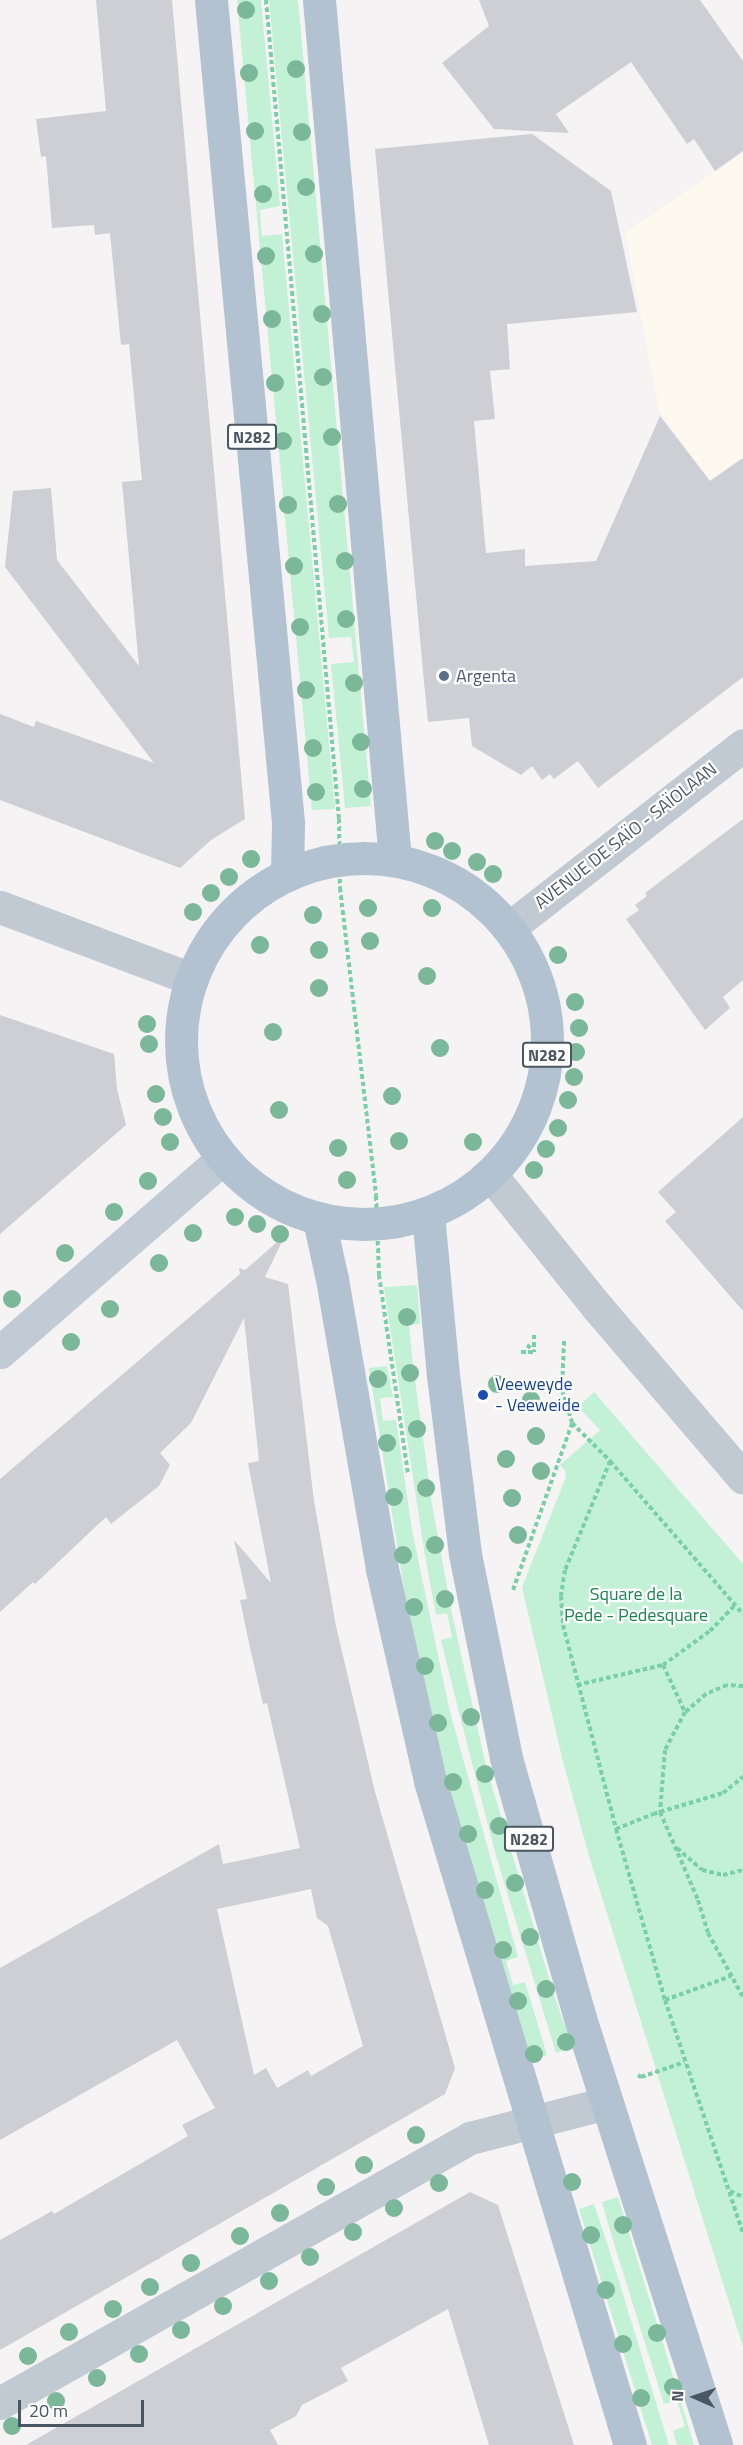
<!DOCTYPE html>
<meta charset="utf-8">
<style>
body{margin:0}
#map{position:relative;width:743px;height:2445px;overflow:hidden;background:#f5f3f3;font-family:"Titillium Web",sans-serif}
div>[style]{position:absolute}
[style*='--x']{left:calc(var(--x)*1px);top:calc(var(--y)*1px);width:calc(var(--w)*1px);rotate:calc(var(--a)*1deg)}
.commercial>*{inset:0;background:#fdf9ef}
.green>*{inset:0;background:#c3f1d5}
.building>*{inset:0;background:#cdcfd5}
.path>*{height:4px;margin-top:-2px;transform-origin:0;background:repeating-linear-gradient(90deg,#7ad0a6 0 4.5px,transparent 0 7.5px)}
.street>*{height:33px;margin:-16.5px;padding:0 16.5px;transform-origin:16.5px;border-radius:16.5px;background:#c1cad2}
.secondary>*{height:33px;margin:-16.5px;padding:0 16.5px;transform-origin:16.5px;border-radius:16.5px;background:#c1cbd6}
.primary>*{height:33px;margin:-16.5px;padding:0 16.5px;transform-origin:16.5px;border-radius:16.5px;background:#b3c2d1}
.primary>.ring{margin:-16.5px;padding:0;box-sizing:content-box;background:none;border:33px solid #b3c2d1;border-radius:50%}
.trees>*{width:18px;height:18px;margin:-9px;border-radius:50%;background:#7bb799}
.dots>*{width:16px;height:16px;translate:-50% -50%;box-sizing:border-box;border:3px solid #fff;border-radius:50%}
span{translate:-50% -50%;white-space:nowrap;text-align:center;line-height:1.15;-webkit-text-stroke:4.5px #fff;paint-order:stroke}
.shield-label span{padding:2px 4px;background:#fff;border:2px solid;border-radius:4px;-webkit-text-stroke-width:0}
.shield-label{font-size:16px;color:#4a5661;font-weight:700}
.service-label{font-size:18px;color:#4e5e75}
.left{translate:0 -50%;text-align:left}
.street-label{font-size:18px;color:#4a5661}
.transit-label{font-size:18px;color:#164399}
.park-label{font-size:18px;color:#17864f}
.north{position:absolute;left:665px;top:2367px;width:60px;height:60px;-webkit-text-stroke:4px #fff;paint-order:stroke;rotate:273deg;font-size:16px;font-weight:700;line-height:24px;text-align:center;color:#4a5661}
.north::after{content:'';display:block;margin:auto;width:21px;height:27px;background:#4a5661;clip-path:polygon(50% 0,100% 100%,50% 72%,0 100%)}
.scale{position:absolute;left:18px;top:2400px;width:126px;height:27px;box-sizing:border-box;border:3px solid #4a5661;border-top:0;padding-left:8px;font-size:18px;line-height:21px;white-space:nowrap;color:#4a5661;-webkit-text-stroke:4px #fff;paint-order:stroke}
</style>
<div id="map">
<div class="commercial">
<div style="clip-path:polygon(743px 153px,743px 457px,710px 480px,659px 411px,625px 232px)"></div>
</div>
<div class="green">
<div style="clip-path:polygon(237px 0,261px 0,280px 206px,260px 210px,262px 236px,282px 234px,335px 809px,312px 810px)"></div>
<div style="clip-path:polygon(269px 0,298px 0,371px 806px,345px 808px,331px 664px,354px 662px,351px 637px,329px 638px)"></div>
<div style="clip-path:polygon(417px 1285px,420px 1324px,409px 1325px,413px 1365px,432px 1504px,452px 1614px,486px 1766px,551px 1985px,564px 2024px,581px 2045px,556px 2053px,496px 1856px,465px 1736px,441px 1640px,452px 1637px,447px 1613px,436px 1615px,425px 1556px,384px 1287px)"></div>
<div style="clip-path:polygon(387px 1366px,393px 1397px,380px 1398px,383px 1421px,396px 1420px,412px 1530px,449px 1708px,518px 1957px,506px 1961px,513px 1985px,525px 1982px,547px 2055px,520px 2063px,441px 1756px,404px 1589px,369px 1368px)"></div>
<div style="clip-path:polygon(594px 1392px,743px 1564px,743px 2347px,589px 1856px,562px 1758px,522px 1587px,566px 1477px,565px 1470px,560px 1465px,600px 1430px,578px 1407px)"></div>
<div style="clip-path:polygon(618px 2197px,669px 2363px,694px 2445px,677px 2445px,673px 2431px,685px 2426px,677px 2401px,664px 2404px,611px 2234px,602px 2202px)"></div>
<div style="clip-path:polygon(594px 2204px,610px 2252px,669px 2445px,652px 2445px,579px 2209px)"></div>
</div>
<div class="building">
<div style="clip-path:polygon(96px 0,172px 0,245px 819px,211px 840px,180px 868px,0 800px,0 714px,34px 727px,36px 721px,154px 763px,5px 567px,13px 491px,51px 488px,57px 560px,139px 666px,122px 482px,142px 480px,129px 344px,121px 345px,110px 233px,95px 235px,94px 225px,52px 228px,46px 156px,41px 157px,36px 119px,106px 111px)"></div>
<div style="clip-path:polygon(479px 0,700px 0,743px 61px,743px 151px,715px 171px,694px 139px,687px 144px,631px 62px,556px 114px,569px 133px,494px 129px,442px 63px,489px 26px)"></div>
<div style="clip-path:polygon(532px 134px,611px 191px,637px 312px,507px 324px,510px 369px,490px 371px,495px 419px,474px 421px,486px 553px,525px 549px,525px 566px,596px 561px,660px 416px,710px 481px,743px 458px,743px 677px,598px 788px,578px 761px,554px 779px,550px 774px,542px 780px,532px 766px,521px 775px,472px 746px,469px 718px,428px 722px,424px 682px,375px 149px)"></div>
<div style="clip-path:polygon(743px 819px,743px 980px,723px 997px,730px 1008px,705px 1030px,626px 919px,639px 910px,635px 905px,647px 896px,645px 893px)"></div>
<div style="clip-path:polygon(0 1015px,114px 1054px,117px 1089px,126px 1125px,0 1234px)"></div>
<div style="clip-path:polygon(743px 1117px,743px 1311px,665px 1221px,676px 1212px,658px 1192px)"></div>
<div style="clip-path:polygon(evenodd,285px 1235px,265px 1277px,288px 1284px,314px 1501px,336px 1626px,375px 1792px,455px 2068px,445px 2094px,0 2350px,0 2240px,52px 2211px,54px 2214px,188px 2136px,182px 2125px,215px 2108px,177px 2040px,0 2140px,0 1968px,219px 1844px,223px 1864px,300px 1848px,267px 1703px,263px 1704px,249px 1643px,240px 1600px,247px 1599px,234px 1540px,271px 1583px,248px 1463px,259px 1461px,244px 1318px,191px 1423px,160px 1453px,170px 1465px,159px 1486px,111px 1524px,106px 1517px,35px 1584px,33px 1582px,0 1612px,0 1479px,240px 1274px,239px 1268px,245px 1270px,285px 1235px,311px 1889px,317px 1918px,328px 1926px,363px 2046px,311px 2076px,308px 2070px,277px 2088px,266px 2068px,254px 2075px,217px 1909px,311px 1889px)"></div>
<div style="clip-path:polygon(470px 2192px,498px 2205px,574px 2445px,489px 2445px,448px 2309px,341px 2368px,348px 2381px,302px 2405px,296px 2416px,270px 2430px,278px 2445px,26px 2445px)"></div>
</div>
<div class="path">
<div style="--x:266;--y:0;--w:822;--a:84.91"></div>
<div style="--x:339;--y:819;--w:69;--a:89.2"></div>
<div style="--x:340;--y:888;--w:310;--a:83.3"></div>
<div style="--x:376;--y:1196;--w:79;--a:87.8"></div>
<div style="--x:379;--y:1275;--w:201;--a:81.7"></div>
<div style="--x:534;--y:1335;--w:17;--a:90"></div>
<div style="--x:564;--y:1341;--w:49;--a:92.3"></div>
<div style="--x:562;--y:1390;--w:34;--a:73"></div>
<div style="--x:572;--y:1423;--w:54;--a:45"></div>
<div style="--x:610;--y:1461;--w:203;--a:49"></div>
<div style="--x:527;--y:1345;--w:9;--a:41"></div>
<div style="--x:521;--y:1352;--w:13;--a:0"></div>
<div style="--x:610;--y:1461;--w:118;--a:112.4"></div>
<div style="--x:565;--y:1570;--w:26;--a:99"></div>
<div style="--x:561;--y:1596;--w:29;--a:86"></div>
<div style="--x:563;--y:1625;--w:211;--a:75.4"></div>
<div style="--x:616;--y:1829;--w:178;--a:74"></div>
<div style="--x:665;--y:2000;--w:246;--a:71.5"></div>
<div style="--x:513;--y:1590;--w:177;--a:-70.5"></div>
<div style="--x:663;--y:1665;--w:52;--a:64.9"></div>
<div style="--x:577;--y:1685;--w:88;--a:-13.1"></div>
<div style="--x:663;--y:1665;--w:58;--a:-35.9"></div>
<div style="--x:710;--y:1631;--w:36;--a:-46"></div>
<div style="--x:743;--y:1686;--w:16;--a:-176"></div>
<div style="--x:727;--y:1685;--w:23;--a:157"></div>
<div style="--x:706;--y:1694;--w:28;--a:139"></div>
<div style="--x:685;--y:1712;--w:43;--a:117.8"></div>
<div style="--x:665;--y:1750;--w:62;--a:94.6"></div>
<div style="--x:660;--y:1812;--w:96;--a:66.6"></div>
<div style="--x:698;--y:1900;--w:34;--a:73"></div>
<div style="--x:708;--y:1933;--w:73;--a:61.3"></div>
<div style="--x:616;--y:1829;--w:40;--a:-22"></div>
<div style="--x:653;--y:1814;--w:73;--a:-16.7"></div>
<div style="--x:723;--y:1793;--w:26;--a:-39"></div>
<div style="--x:677;--y:1848;--w:33;--a:41"></div>
<div style="--x:702;--y:1870;--w:22;--a:13"></div>
<div style="--x:723;--y:1875;--w:21;--a:-14"></div>
<div style="--x:665;--y:2000;--w:70;--a:-20"></div>
<div style="--x:638;--y:2075;--w:4;--a:34"></div>
<div style="--x:641;--y:2077;--w:46;--a:-18.8"></div>
<div style="--x:730;--y:2191;--w:14;--a:25"></div>
</div>
<div class="street">
<div style="--x:0;--y:907;--w:205;--a:20.6"></div>
<div style="--x:509;--y:928;--w:297;--a:-38"></div>
<div style="--x:491;--y:1175;--w:171;--a:51.2"></div>
<div style="--x:598;--y:1308;--w:223;--a:49.5"></div>
<div style="--x:0;--y:2403;--w:540;--a:-29.42"></div>
<div style="--x:470;--y:2138;--w:140;--a:-14.4"></div>
</div>
<div class="secondary">
<div style="--x:0;--y:1352;--w:296;--a:-41"></div>
</div>
<div class="primary">
<div style="--x:211;--y:0;--w:827;--a:84.65"></div>
<div style="--x:288;--y:823;--w:52;--a:91.1"></div>
<div style="--x:319;--y:0;--w:863;--a:84.95"></div>
<div class="ring" style="left:181px;top:858px;width:333px;height:333px"></div>
<div style="--x:428;--y:1214;--w:162;--a:84.7"></div>
<div style="--x:443;--y:1375;--w:180;--a:83"></div>
<div style="--x:465;--y:1554;--w:208;--a:78.6"></div>
<div style="--x:506;--y:1758;--w:270;--a:74.1"></div>
<div style="--x:580;--y:2018;--w:448;--a:72.3"></div>
<div style="--x:319;--y:1220;--w:60;--a:77.6"></div>
<div style="--x:332;--y:1279;--w:294;--a:80.2"></div>
<div style="--x:382;--y:1569;--w:217;--a:77.2"></div>
<div style="--x:430;--y:1781;--w:693;--a:73.24"></div>
</div>
<div class="trees">
<div style="left:246px;top:10px"></div>
<div style="left:296px;top:69px"></div>
<div style="left:249px;top:73px"></div>
<div style="left:255px;top:131px"></div>
<div style="left:302px;top:132px"></div>
<div style="left:306px;top:187px"></div>
<div style="left:263px;top:194px"></div>
<div style="left:314px;top:254px"></div>
<div style="left:266px;top:256px"></div>
<div style="left:322px;top:314px"></div>
<div style="left:272px;top:319px"></div>
<div style="left:323px;top:377px"></div>
<div style="left:275px;top:383px"></div>
<div style="left:332px;top:437px"></div>
<div style="left:283px;top:441px"></div>
<div style="left:338px;top:504px"></div>
<div style="left:288px;top:505px"></div>
<div style="left:345px;top:561px"></div>
<div style="left:294px;top:566px"></div>
<div style="left:346px;top:619px"></div>
<div style="left:300px;top:627px"></div>
<div style="left:354px;top:683px"></div>
<div style="left:306px;top:690px"></div>
<div style="left:361px;top:742px"></div>
<div style="left:313px;top:748px"></div>
<div style="left:363px;top:789px"></div>
<div style="left:316px;top:792px"></div>
<div style="left:435px;top:841px"></div>
<div style="left:452px;top:851px"></div>
<div style="left:251px;top:859px"></div>
<div style="left:477px;top:862px"></div>
<div style="left:493px;top:874px"></div>
<div style="left:229px;top:877px"></div>
<div style="left:211px;top:893px"></div>
<div style="left:368px;top:908px"></div>
<div style="left:432px;top:908px"></div>
<div style="left:193px;top:912px"></div>
<div style="left:313px;top:915px"></div>
<div style="left:370px;top:941px"></div>
<div style="left:260px;top:945px"></div>
<div style="left:319px;top:950px"></div>
<div style="left:558px;top:955px"></div>
<div style="left:427px;top:976px"></div>
<div style="left:319px;top:988px"></div>
<div style="left:575px;top:1002px"></div>
<div style="left:147px;top:1024px"></div>
<div style="left:579px;top:1028px"></div>
<div style="left:273px;top:1032px"></div>
<div style="left:149px;top:1044px"></div>
<div style="left:440px;top:1048px"></div>
<div style="left:576px;top:1052px"></div>
<div style="left:574px;top:1077px"></div>
<div style="left:156px;top:1094px"></div>
<div style="left:392px;top:1096px"></div>
<div style="left:568px;top:1100px"></div>
<div style="left:279px;top:1110px"></div>
<div style="left:163px;top:1117px"></div>
<div style="left:558px;top:1128px"></div>
<div style="left:399px;top:1141px"></div>
<div style="left:170px;top:1142px"></div>
<div style="left:473px;top:1142px"></div>
<div style="left:338px;top:1148px"></div>
<div style="left:546px;top:1149px"></div>
<div style="left:534px;top:1170px"></div>
<div style="left:347px;top:1180px"></div>
<div style="left:148px;top:1181px"></div>
<div style="left:114px;top:1212px"></div>
<div style="left:235px;top:1217px"></div>
<div style="left:257px;top:1224px"></div>
<div style="left:193px;top:1233px"></div>
<div style="left:280px;top:1234px"></div>
<div style="left:65px;top:1253px"></div>
<div style="left:159px;top:1263px"></div>
<div style="left:12px;top:1299px"></div>
<div style="left:110px;top:1309px"></div>
<div style="left:407px;top:1317px"></div>
<div style="left:71px;top:1342px"></div>
<div style="left:410px;top:1373px"></div>
<div style="left:378px;top:1379px"></div>
<div style="left:497px;top:1384px"></div>
<div style="left:531px;top:1400px"></div>
<div style="left:417px;top:1429px"></div>
<div style="left:536px;top:1436px"></div>
<div style="left:387px;top:1443px"></div>
<div style="left:506px;top:1459px"></div>
<div style="left:541px;top:1471px"></div>
<div style="left:426px;top:1488px"></div>
<div style="left:394px;top:1497px"></div>
<div style="left:512px;top:1498px"></div>
<div style="left:518px;top:1535px"></div>
<div style="left:435px;top:1545px"></div>
<div style="left:403px;top:1555px"></div>
<div style="left:445px;top:1599px"></div>
<div style="left:414px;top:1607px"></div>
<div style="left:425px;top:1666px"></div>
<div style="left:471px;top:1717px"></div>
<div style="left:438px;top:1723px"></div>
<div style="left:485px;top:1774px"></div>
<div style="left:453px;top:1782px"></div>
<div style="left:499px;top:1826px"></div>
<div style="left:468px;top:1834px"></div>
<div style="left:515px;top:1883px"></div>
<div style="left:485px;top:1890px"></div>
<div style="left:530px;top:1937px"></div>
<div style="left:503px;top:1950px"></div>
<div style="left:546px;top:1989px"></div>
<div style="left:518px;top:2001px"></div>
<div style="left:566px;top:2042px"></div>
<div style="left:534px;top:2054px"></div>
<div style="left:416px;top:2135px"></div>
<div style="left:364px;top:2165px"></div>
<div style="left:572px;top:2182px"></div>
<div style="left:439px;top:2183px"></div>
<div style="left:326px;top:2187px"></div>
<div style="left:394px;top:2208px"></div>
<div style="left:280px;top:2213px"></div>
<div style="left:623px;top:2225px"></div>
<div style="left:353px;top:2232px"></div>
<div style="left:591px;top:2235px"></div>
<div style="left:240px;top:2236px"></div>
<div style="left:310px;top:2257px"></div>
<div style="left:191px;top:2263px"></div>
<div style="left:269px;top:2281px"></div>
<div style="left:150px;top:2287px"></div>
<div style="left:606px;top:2290px"></div>
<div style="left:223px;top:2306px"></div>
<div style="left:113px;top:2309px"></div>
<div style="left:181px;top:2330px"></div>
<div style="left:69px;top:2332px"></div>
<div style="left:657px;top:2333px"></div>
<div style="left:623px;top:2344px"></div>
<div style="left:139px;top:2354px"></div>
<div style="left:28px;top:2356px"></div>
<div style="left:97px;top:2378px"></div>
<div style="left:673px;top:2387px"></div>
<div style="left:641px;top:2398px"></div>
<div style="left:56px;top:2401px"></div>
<div style="left:12px;top:2426px"></div>
</div>
<div class="dots">
<div style="left:444px;top:676px;background:#5c6f8a"></div>
<div style="left:483px;top:1395px;background:#1a4fb4"></div>
</div>
<div class="shield-label">
<span style="left:252px;top:437px">N282</span>
<span style="left:547px;top:1055px">N282</span>
<span style="left:529px;top:1839px">N282</span>
</div>
<div class="service-label">
<span class="left" style="left:456px;top:676px">Argenta</span>
</div>
<div class="street-label">
<span style="left:626px;top:836px;rotate:-38deg">AVENUE DE SAÏO - SAÏOLAAN</span>
</div>
<div class="transit-label">
<span class="left" style="left:495px;top:1395px">Veeweyde<br>- Veeweide</span>
</div>
<div class="park-label">
<span style="left:636px;top:1605px">Square de la<br>Pede - Pedesquare</span>
</div>
<div class="north">N</div>
<div class="scale">20 m</div>
</div>
